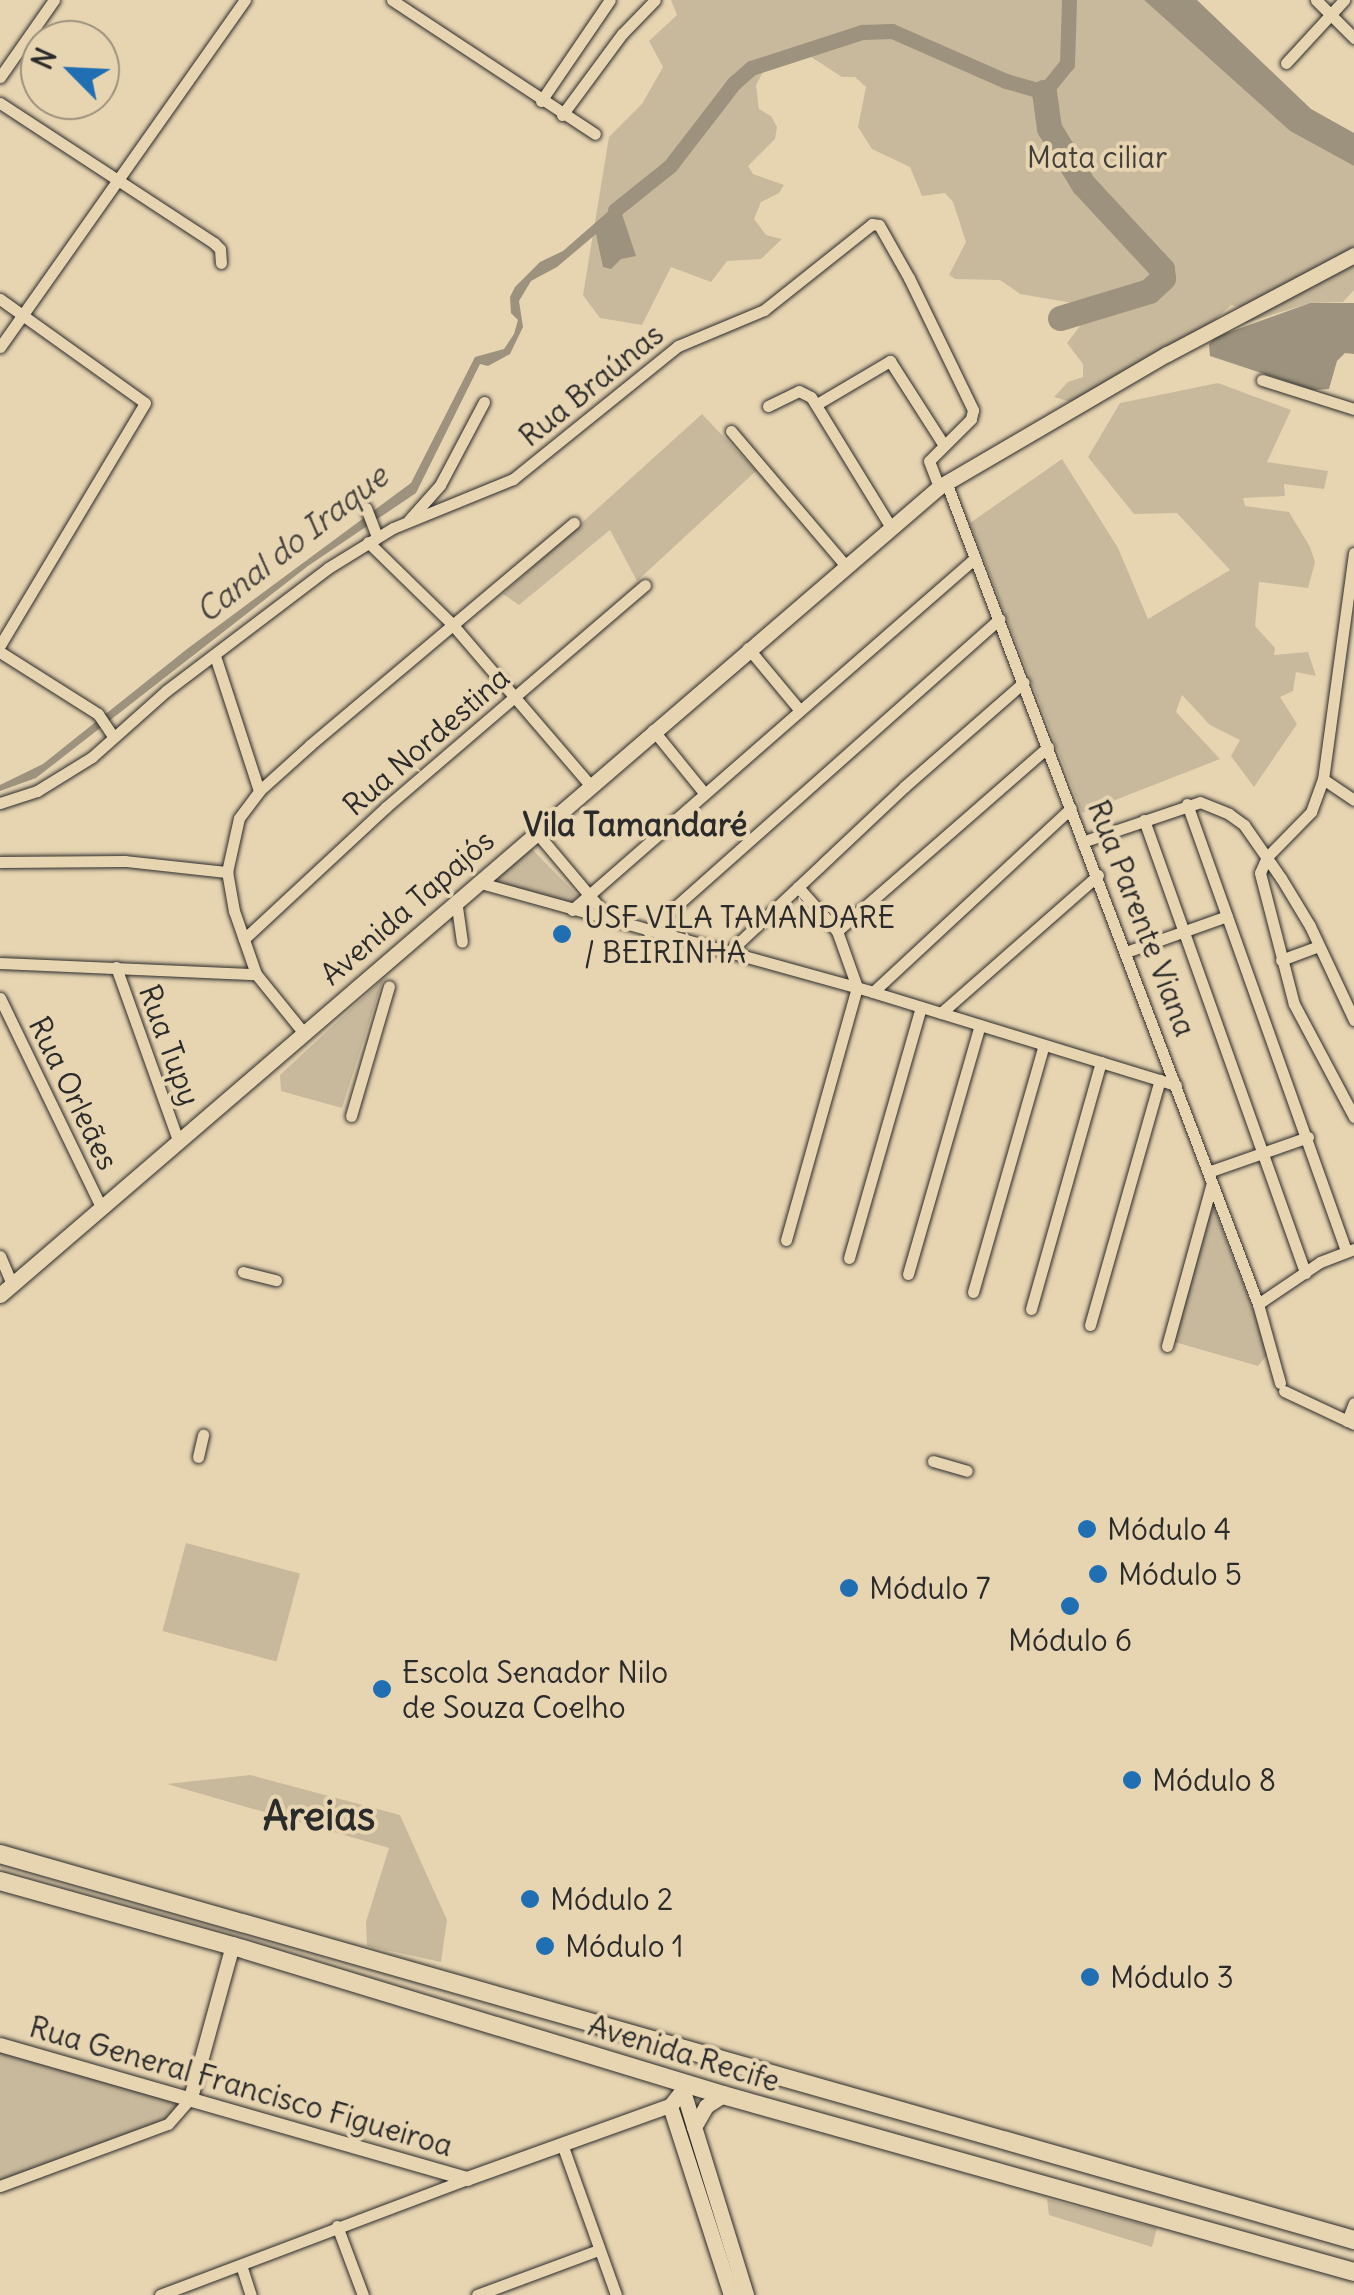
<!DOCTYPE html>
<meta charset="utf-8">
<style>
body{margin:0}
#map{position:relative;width:1354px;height:2295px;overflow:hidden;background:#e7d5b2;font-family:Delius,sans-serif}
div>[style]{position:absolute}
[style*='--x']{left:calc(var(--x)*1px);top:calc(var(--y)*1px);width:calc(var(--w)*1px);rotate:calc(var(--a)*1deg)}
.green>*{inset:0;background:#c8b99c;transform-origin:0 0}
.water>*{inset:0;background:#9d927d}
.canal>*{height:15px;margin:-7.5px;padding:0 7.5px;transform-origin:7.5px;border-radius:7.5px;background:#9d927d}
.river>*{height:25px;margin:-12.5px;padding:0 12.5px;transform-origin:12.5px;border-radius:12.5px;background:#9d927d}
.roads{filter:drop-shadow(0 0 2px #2b2b2b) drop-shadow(0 0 2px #2b2b2b)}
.minor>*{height:11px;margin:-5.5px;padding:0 5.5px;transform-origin:5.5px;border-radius:5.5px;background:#e7d5b2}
.tertiary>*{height:14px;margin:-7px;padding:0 7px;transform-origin:7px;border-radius:7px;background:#e7d5b2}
.secondary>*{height:15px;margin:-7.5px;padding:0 7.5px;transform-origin:7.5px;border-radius:7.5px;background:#e7d5b2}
.primary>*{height:18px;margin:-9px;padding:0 9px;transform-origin:9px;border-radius:9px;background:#e7d5b2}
.dots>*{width:28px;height:28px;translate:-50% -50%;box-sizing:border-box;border:5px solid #e7d5b2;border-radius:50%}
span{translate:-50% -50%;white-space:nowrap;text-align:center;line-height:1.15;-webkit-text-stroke:8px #e7d5b2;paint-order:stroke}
.park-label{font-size:30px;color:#43403c}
.street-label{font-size:30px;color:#2b2b2b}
.poi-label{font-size:30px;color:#2b2b2b}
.left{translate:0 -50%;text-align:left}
.water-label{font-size:32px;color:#484540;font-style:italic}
.neighbourhood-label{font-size:32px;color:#2b2b2b;font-weight:700}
.district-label{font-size:40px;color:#2b2b2b;font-weight:700}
.north{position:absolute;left:20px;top:20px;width:100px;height:100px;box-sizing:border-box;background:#e7d5b2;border:2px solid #9c917c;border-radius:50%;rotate:294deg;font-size:28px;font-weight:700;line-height:40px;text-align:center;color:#2b2b2b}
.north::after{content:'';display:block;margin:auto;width:35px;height:45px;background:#1f6fb2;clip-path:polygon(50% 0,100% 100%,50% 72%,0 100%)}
</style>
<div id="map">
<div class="green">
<div style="clip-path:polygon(671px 0,1144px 0,1290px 131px,1354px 166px,1354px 290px,1343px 302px,1310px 303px,1246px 323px,1239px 307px,1231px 305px,1181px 351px,1071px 402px,1054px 397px,1068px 382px,1083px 377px,1083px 364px,1067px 343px,1083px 322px,1079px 304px,1020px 294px,1000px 280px,955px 279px,949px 275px,966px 242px,953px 202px,945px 193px,922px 196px,910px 167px,872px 149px,858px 127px,866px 87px,855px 77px,842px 77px,802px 51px,769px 61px,756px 85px,759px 109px,771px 116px,777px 127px,775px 139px,748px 166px,753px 174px,784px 185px,779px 193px,761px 202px,754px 219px,766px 235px,782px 239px,761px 259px,727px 261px,711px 282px,671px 267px,642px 325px,600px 318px,583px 295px,609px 137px,642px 104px,663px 67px,649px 41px,677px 15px)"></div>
<div style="clip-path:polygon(1218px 383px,1291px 410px,1267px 462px,1328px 471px,1324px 489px,1284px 484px,1285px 496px,1243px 498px,1245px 506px,1289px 512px,1310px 547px,1315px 562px,1308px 588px,1259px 582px,1255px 626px,1275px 648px,1274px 655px,1308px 652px,1316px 676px,1296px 672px,1293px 691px,1280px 697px,1297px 724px,1254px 787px,1231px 756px,1240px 740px,1210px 725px,1182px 695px,1176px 712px,1220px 759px,1082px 813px,970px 523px,1062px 459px,1118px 548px,1148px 619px,1230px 570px,1177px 513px,1134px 514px,1088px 457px,1120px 403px)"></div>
<div style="clip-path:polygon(702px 414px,756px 471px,637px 581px,610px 530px,519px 605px,503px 594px)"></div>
<div style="clip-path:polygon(528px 845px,578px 896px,575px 900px,569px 904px,499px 885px,497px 872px)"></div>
<div style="clip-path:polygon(383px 979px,342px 1108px,281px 1091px,280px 1075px)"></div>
<div style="clip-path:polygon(1211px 1210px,1215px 1211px,1261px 1330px,1267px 1355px,1258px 1366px,1171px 1341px)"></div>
<div style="left:186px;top:1543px;width:118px;height:91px;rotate:15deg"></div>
<div style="clip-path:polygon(250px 1775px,400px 1815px,447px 1920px,441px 1962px,367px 1946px,366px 1922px,389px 1848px,167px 1784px)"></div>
<div style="clip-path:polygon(0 2052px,177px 2101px,172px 2119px,0 2182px)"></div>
<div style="clip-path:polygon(1047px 2199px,1157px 2228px,1152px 2247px,1049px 2215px)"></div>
</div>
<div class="water">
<div style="clip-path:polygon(1144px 0,1197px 0,1311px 109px,1354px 133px,1354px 166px,1290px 131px)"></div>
<div style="clip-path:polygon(627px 195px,631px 203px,621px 211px,636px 256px,621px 259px,611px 269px,603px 267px,596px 234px,557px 267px,531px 281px,519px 301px,523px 327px,510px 354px,488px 366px,480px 364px,416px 493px,308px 566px,36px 778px,0 791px,0 785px,43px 764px,187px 649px,411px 483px,475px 357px,504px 349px,514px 334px,518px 320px,511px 313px,510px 297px,515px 287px,540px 262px,563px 251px)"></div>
<div style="clip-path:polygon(1310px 303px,1354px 303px,1354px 354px,1345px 353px,1337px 361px,1329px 389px,1313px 390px,1210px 356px,1209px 344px,1216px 337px)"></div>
</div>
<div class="canal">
<div style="--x:615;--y:210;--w:70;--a:-38.7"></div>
<div style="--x:670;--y:166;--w:105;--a:-52.4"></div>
<div style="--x:734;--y:83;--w:23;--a:-41"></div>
<div style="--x:751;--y:68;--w:117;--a:-18"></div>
<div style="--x:862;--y:32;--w:30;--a:-2"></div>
<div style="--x:892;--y:31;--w:124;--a:23.7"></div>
<div style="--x:1006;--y:81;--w:40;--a:16"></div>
<div style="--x:1044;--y:92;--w:36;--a:-51"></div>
<div style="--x:1067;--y:64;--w:64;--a:-88.2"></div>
</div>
<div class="river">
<div style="--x:1044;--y:92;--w:36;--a:82"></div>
<div style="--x:1049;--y:128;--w:66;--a:58.7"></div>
<div style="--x:1083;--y:184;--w:116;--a:47.1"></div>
<div style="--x:1162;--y:269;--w:9;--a:84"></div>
<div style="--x:1163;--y:278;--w:19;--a:137"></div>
<div style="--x:1149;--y:291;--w:93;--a:163.1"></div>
</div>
<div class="roads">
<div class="minor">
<div style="--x:392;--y:0;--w:243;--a:33.4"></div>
<div style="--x:1316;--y:0;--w:54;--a:45"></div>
<div style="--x:1286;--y:63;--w:86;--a:-47.4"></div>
<div style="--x:0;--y:77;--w:94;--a:-55"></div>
<div style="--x:541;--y:101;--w:122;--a:-55.7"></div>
<div style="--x:0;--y:103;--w:256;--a:33.2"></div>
<div style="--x:214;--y:243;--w:8;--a:45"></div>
<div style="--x:220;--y:249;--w:14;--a:86"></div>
<div style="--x:562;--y:115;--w:101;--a:-53.5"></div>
<div style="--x:622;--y:34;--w:47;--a:-45.9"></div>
<div style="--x:0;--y:299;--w:178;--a:35.6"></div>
<div style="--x:145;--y:403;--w:282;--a:120.9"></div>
<div style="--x:0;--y:347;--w:425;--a:-54.8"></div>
<div style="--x:1262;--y:380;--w:96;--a:17.5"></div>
<div style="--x:817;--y:404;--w:85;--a:-30.5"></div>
<div style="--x:890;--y:361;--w:98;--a:57.4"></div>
<div style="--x:768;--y:406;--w:34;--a:-26"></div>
<div style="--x:799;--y:391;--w:13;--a:27"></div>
<div style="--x:811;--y:397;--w:151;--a:58.5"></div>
<div style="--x:731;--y:431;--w:176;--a:49.6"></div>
<div style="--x:946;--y:482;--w:879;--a:69.22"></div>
<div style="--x:1258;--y:1304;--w:82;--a:74.4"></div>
<div style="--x:366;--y:508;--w:31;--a:69"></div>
<div style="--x:409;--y:520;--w:47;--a:-48.5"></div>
<div style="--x:440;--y:485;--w:94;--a:-62.1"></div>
<div style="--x:368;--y:542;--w:117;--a:44.3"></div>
<div style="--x:452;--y:624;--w:213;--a:49.4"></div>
<div style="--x:1354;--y:553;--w:228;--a:97.8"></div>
<div style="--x:1323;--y:779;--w:35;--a:110"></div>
<div style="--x:1311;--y:812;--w:63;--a:134.4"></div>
<div style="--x:1267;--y:857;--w:17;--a:114"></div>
<div style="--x:1260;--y:873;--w:135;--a:75.5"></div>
<div style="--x:1294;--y:1004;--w:128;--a:62"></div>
<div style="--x:748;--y:648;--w:78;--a:50.2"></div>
<div style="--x:0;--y:652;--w:116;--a:32.3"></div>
<div style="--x:98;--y:714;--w:25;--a:56"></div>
<div style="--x:215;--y:656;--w:142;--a:71.9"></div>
<div style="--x:653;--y:730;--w:82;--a:50.9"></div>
<div style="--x:1323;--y:779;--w:37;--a:34"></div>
<div style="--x:0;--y:803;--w:39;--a:-18"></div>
<div style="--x:37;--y:791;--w:65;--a:-31.7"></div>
<div style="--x:92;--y:757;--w:99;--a:-41.7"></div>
<div style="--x:166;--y:691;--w:203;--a:-37.2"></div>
<div style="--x:328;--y:568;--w:76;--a:-31.6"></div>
<div style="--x:393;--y:528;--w:130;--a:-22.2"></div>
<div style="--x:513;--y:479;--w:212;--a:-38.9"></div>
<div style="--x:678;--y:346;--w:93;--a:-22.7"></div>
<div style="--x:764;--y:310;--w:138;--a:-38.5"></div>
<div style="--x:872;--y:224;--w:7;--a:8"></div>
<div style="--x:879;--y:225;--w:61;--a:60.5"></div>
<div style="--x:909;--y:278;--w:147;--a:64.1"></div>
<div style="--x:973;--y:410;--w:9;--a:103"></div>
<div style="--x:971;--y:419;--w:59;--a:135"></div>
<div style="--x:929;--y:461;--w:28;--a:69"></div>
<div style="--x:1187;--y:804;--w:474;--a:70.4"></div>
<div style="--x:1144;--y:820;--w:481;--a:70.4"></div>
<div style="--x:536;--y:832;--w:115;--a:49.9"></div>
<div style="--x:1085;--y:841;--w:121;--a:-18.7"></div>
<div style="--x:1200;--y:802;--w:31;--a:22"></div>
<div style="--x:1229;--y:814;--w:19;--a:36"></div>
<div style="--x:1244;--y:825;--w:65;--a:55.1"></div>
<div style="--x:1281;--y:878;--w:56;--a:58.9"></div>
<div style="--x:1310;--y:926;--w:104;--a:64.9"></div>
<div style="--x:0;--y:862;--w:125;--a:-0.5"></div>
<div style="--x:125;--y:861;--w:103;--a:6.2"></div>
<div style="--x:477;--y:882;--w:411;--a:15.5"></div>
<div style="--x:873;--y:992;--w:317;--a:17.1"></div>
<div style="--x:456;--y:900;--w:42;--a:81.9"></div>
<div style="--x:572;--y:910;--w:535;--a:-41.14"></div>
<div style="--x:648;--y:931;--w:470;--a:-41.6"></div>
<div style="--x:837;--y:931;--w:280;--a:-41.1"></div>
<div style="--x:244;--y:939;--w:194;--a:-42.9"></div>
<div style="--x:386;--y:807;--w:341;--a:-40.6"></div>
<div style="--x:729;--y:952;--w:241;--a:-43.3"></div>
<div style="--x:904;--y:787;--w:159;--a:-41.2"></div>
<div style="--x:1126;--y:952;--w:107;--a:-19.6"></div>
<div style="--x:1281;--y:960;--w:40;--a:-20.2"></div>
<div style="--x:0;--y:963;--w:256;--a:2.5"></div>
<div style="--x:116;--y:967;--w:184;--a:70.3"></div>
<div style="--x:873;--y:992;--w:270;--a:-42.9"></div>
<div style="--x:0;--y:998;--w:234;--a:64.2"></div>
<div style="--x:941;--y:1013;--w:209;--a:-41.3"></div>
<div style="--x:303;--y:1032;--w:75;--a:-129"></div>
<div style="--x:256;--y:974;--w:67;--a:-109.2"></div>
<div style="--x:234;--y:911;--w:40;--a:-100"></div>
<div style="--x:227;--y:872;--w:55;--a:-77.5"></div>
<div style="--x:239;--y:818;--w:34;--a:-53"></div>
<div style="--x:259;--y:791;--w:69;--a:-42"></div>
<div style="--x:310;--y:745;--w:345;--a:-40.1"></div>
<div style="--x:351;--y:1116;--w:135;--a:-73.7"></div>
<div style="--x:1208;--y:1172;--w:106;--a:-19.3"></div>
<div style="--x:786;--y:1240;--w:263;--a:-74.3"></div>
<div style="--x:857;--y:987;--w:59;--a:-109.7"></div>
<div style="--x:837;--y:931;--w:59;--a:-131.6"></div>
<div style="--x:0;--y:1256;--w:30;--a:67"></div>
<div style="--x:849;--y:1258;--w:261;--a:-74"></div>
<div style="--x:243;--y:1272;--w:34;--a:14"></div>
<div style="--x:908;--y:1274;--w:259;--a:-73.9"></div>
<div style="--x:973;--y:1292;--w:257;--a:-74"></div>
<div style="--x:1258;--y:1304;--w:75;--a:-34.1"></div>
<div style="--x:1320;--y:1262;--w:36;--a:-21"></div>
<div style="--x:1031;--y:1309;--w:257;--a:-74.2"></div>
<div style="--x:1090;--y:1325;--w:255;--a:-74.1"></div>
<div style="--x:1167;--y:1346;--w:169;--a:-74.6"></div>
<div style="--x:1284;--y:1391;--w:77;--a:25.2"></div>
<div style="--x:1347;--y:1421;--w:19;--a:-69"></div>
<div style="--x:198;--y:1457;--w:23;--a:-77"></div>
<div style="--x:933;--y:1461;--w:35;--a:16"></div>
<div style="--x:562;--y:2144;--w:160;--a:70.3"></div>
<div style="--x:0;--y:2186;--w:179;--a:-20.3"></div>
<div style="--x:168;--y:2124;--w:35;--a:-49"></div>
<div style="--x:337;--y:2226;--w:74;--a:69.4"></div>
<div style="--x:241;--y:2265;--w:32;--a:72"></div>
<div style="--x:160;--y:2295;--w:328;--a:-20.7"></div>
<div style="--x:477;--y:2295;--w:129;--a:-20.4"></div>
</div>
<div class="tertiary">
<div style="--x:0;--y:2045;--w:486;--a:16"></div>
<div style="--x:467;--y:2179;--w:216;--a:-19.8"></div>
<div style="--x:191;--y:2098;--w:158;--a:-74.6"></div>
</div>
<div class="secondary">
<div style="--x:0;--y:1295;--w:1239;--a:-40.71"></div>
<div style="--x:939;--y:487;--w:264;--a:-30.3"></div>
<div style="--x:1167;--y:354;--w:212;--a:-27.9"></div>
<div style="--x:688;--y:2083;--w:29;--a:128"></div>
<div style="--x:670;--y:2106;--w:199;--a:72.1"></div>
<div style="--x:683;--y:2091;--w:214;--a:72.8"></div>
<div style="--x:694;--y:2127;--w:24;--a:-60"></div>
<div style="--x:706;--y:2106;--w:20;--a:-33"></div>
</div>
<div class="primary">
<div style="--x:0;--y:1854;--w:1408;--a:15.91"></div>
<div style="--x:0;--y:1881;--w:242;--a:15.6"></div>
<div style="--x:233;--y:1946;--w:512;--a:16.91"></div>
<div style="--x:723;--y:2095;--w:655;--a:15.67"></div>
</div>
</div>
<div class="dots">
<div style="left:562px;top:934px;background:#1f6fb2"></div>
<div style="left:1087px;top:1529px;background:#1f6fb2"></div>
<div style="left:1098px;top:1574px;background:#1f6fb2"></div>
<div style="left:849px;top:1588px;background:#1f6fb2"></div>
<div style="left:1070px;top:1606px;background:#1f6fb2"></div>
<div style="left:382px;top:1689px;background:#1f6fb2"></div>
<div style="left:1132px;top:1780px;background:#1f6fb2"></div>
<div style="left:530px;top:1899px;background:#1f6fb2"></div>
<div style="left:545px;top:1946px;background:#1f6fb2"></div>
<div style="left:1090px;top:1977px;background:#1f6fb2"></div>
</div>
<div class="park-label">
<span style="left:1097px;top:157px">Mata ciliar</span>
</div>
<div class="street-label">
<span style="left:591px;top:385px;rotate:-39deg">Rua Braúnas</span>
<span style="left:426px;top:741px;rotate:-41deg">Rua Nordestina</span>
<span style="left:407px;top:907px;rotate:-41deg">Avenida Tapajós</span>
<span style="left:1142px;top:918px;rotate:69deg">Rua Parente Viana</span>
<span style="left:170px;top:1045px;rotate:70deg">Rua Tupy</span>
<span style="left:74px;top:1093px;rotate:64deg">Rua Orleães</span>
<span style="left:684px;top:2053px;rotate:17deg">Avenida Recife</span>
<span style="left:241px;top:2086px;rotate:16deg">Rua General Francisco Figueiroa</span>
</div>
<div class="poi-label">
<span class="left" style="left:584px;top:934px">USF VILA TAMANDARE<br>/ BEIRINHA</span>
<span class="left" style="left:1107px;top:1529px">Módulo 4</span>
<span class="left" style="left:1118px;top:1574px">Módulo 5</span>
<span class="left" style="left:869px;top:1588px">Módulo 7</span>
<span style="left:1070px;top:1640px">Módulo 6</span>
<span class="left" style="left:402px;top:1689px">Escola Senador Nilo<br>de Souza Coelho</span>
<span class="left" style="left:1152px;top:1780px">Módulo 8</span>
<span class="left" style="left:550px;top:1899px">Módulo 2</span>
<span class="left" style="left:565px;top:1946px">Módulo 1</span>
<span class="left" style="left:1110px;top:1977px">Módulo 3</span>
</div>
<div class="water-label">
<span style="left:292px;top:544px;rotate:-38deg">Canal do Iraque</span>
</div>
<div class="neighbourhood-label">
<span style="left:635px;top:825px">Vila Tamandaré</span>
</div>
<div class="district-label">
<span style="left:319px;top:1816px">Areias</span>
</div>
<div class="north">N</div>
</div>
